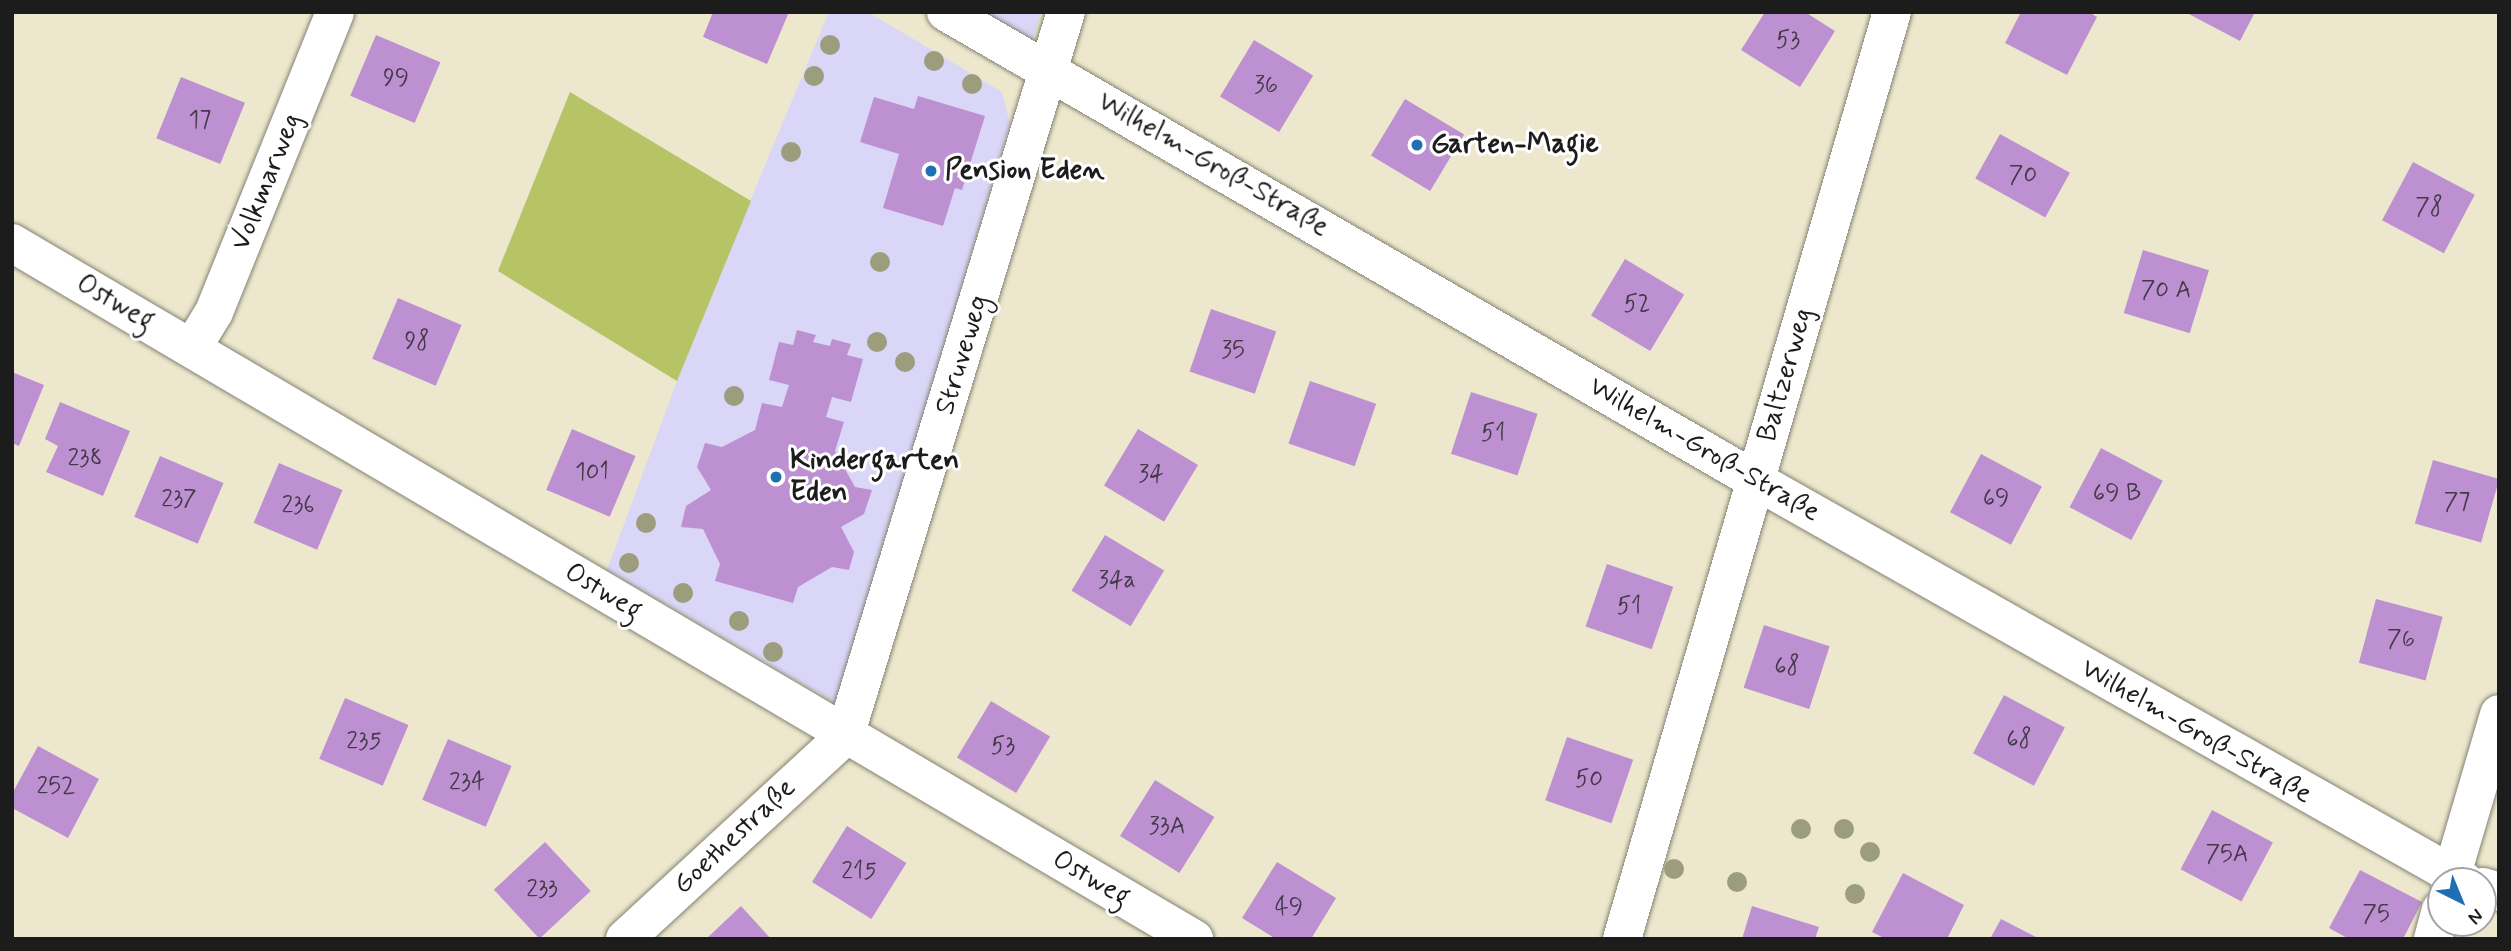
<!DOCTYPE html>
<meta charset="utf-8">
<style>
body{margin:0}
#map{position:relative;width:2511px;height:951px;overflow:hidden;background:#ede8cd;font-family:Mynerve,sans-serif}
div>[style]{position:absolute}
[style*='--x']{left:calc(var(--x)*1px);top:calc(var(--y)*1px);width:calc(var(--w)*1px);rotate:calc(var(--a)*1deg)}
.built>*{inset:0;background:#d9d6f7}
.green>*{inset:0;background:#b7c466}
.building>*{inset:0;background:#bd91d1;transform-origin:0 0}
.roads{filter:drop-shadow(0 0 2px #848274) drop-shadow(0 0 2px #848274)}
.minor>*{height:38px;margin:-19px;padding:0 19px;transform-origin:19px;border-radius:19px;background:#fff}
.trees>*{width:20px;height:20px;margin:-10px;border-radius:50%;background:#9c9d7c}
.dots>*{width:19px;height:19px;translate:-50% -50%;box-sizing:border-box;border:4px solid #fff;border-radius:50%}
span{translate:-50% -50%;white-space:nowrap;text-align:center;line-height:1.15;-webkit-text-stroke:6px #fff;paint-order:stroke}
.number-label{font-size:24px;color:#443949}
.number-label span{-webkit-text-stroke-width:0}
.poi-label{font-size:28px;color:#1c1c1c;font-weight:700}
.left{translate:0 -50%;text-align:left}
.street-label{font-size:28px;color:#1c1c1c}
.frame{position:absolute;inset:0;border:14px solid #1c1c1c;pointer-events:none}
.north{position:absolute;left:2427px;top:867px;width:70px;height:70px;box-sizing:border-box;background:#fff;border:2px solid #a4a4a4;border-radius:50%;rotate:137deg;font-size:19px;font-weight:700;line-height:28px;text-align:center;color:#1c1c1c}
.north::after{content:'';display:block;margin:auto;width:24px;height:32px;background:#1f6fb2;clip-path:polygon(50% 0,100% 100%,50% 72%,0 100%)}
</style>
<div id="map">
<div class="built">
<div style="clip-path:polygon(829px 12px,868px 12px,1002px 92px,1010px 123px,839px 705px,607px 570px,677px 381px,498px 271px,570px 92px,750px 201px)"></div>
<div style="clip-path:polygon(965px 12px,1041px 12px,1030px 49px)"></div>
</div>
<div class="green">
<div style="clip-path:polygon(570px 92px,751px 201px,677px 381px,498px 271px)"></div>
</div>
<div class="building">
<div style="clip-path:polygon(713px 12px,789px 12px,767px 64px,703px 37px)"></div>
<div style="clip-path:polygon(1765px 12px,1805px 12px,1835px 31px,1800px 87px,1741px 50px)"></div>
<div style="clip-path:polygon(2021px 12px,2089px 12px,2097px 17px,2067px 75px,2005px 43px)"></div>
<div style="clip-path:polygon(2185px 12px,2255px 12px,2240px 41px)"></div>
<div style="left:376px;top:35px;width:70px;height:66px;rotate:23deg"></div>
<div style="left:1254px;top:40px;width:69px;height:66px;rotate:31deg"></div>
<div style="left:181px;top:77px;width:69px;height:66px;rotate:22deg"></div>
<div style="clip-path:polygon(918px 96px,985px 116px,962px 190px,955px 188px,943px 226px,883px 208px,899px 154px,860px 142px,874px 97px,914px 109px)"></div>
<div style="left:1405px;top:99px;width:69px;height:66px;rotate:31deg"></div>
<div style="left:2000px;top:134px;width:80px;height:51px;rotate:29deg"></div>
<div style="left:2413px;top:162px;width:70px;height:66px;rotate:28deg"></div>
<div style="left:2143px;top:250px;width:69px;height:66px;rotate:17deg"></div>
<div style="left:1625px;top:259px;width:69px;height:66px;rotate:31deg"></div>
<div style="left:398px;top:298px;width:69px;height:66px;rotate:23deg"></div>
<div style="left:1211px;top:309px;width:69px;height:66px;rotate:19deg"></div>
<div style="clip-path:polygon(797px 330px,816px 335px,813px 342px,830px 346px,832px 339px,851px 344px,847px 355px,863px 359px,851px 402px,832px 397px,826px 417px,844px 422px,835px 451px,855px 487px,872px 490px,864px 514px,841px 527px,854px 552px,849px 570px,832px 567px,798px 587px,793px 603px,715px 581px,720px 564px,703px 529px,681px 527px,686px 506px,711px 490px,697px 467px,705px 443px,722px 447px,755px 430px,762px 403px,782px 407px,789px 385px,769px 380px,779px 342px,793px 345px)"></div>
<div style="clip-path:polygon(12px 372px,44px 385px,19px 446px,12px 443px)"></div>
<div style="left:1310px;top:381px;width:70px;height:66px;rotate:19deg"></div>
<div style="left:1471px;top:392px;width:70px;height:65px;rotate:18deg"></div>
<div style="clip-path:polygon(60px 402px,130px 431px,103px 496px,46px 472px,58px 446px,45px 439px)"></div>
<div style="left:572px;top:429px;width:69px;height:66px;rotate:23deg"></div>
<div style="left:1138px;top:429px;width:70px;height:66px;rotate:31deg"></div>
<div style="left:2101px;top:448px;width:70px;height:67px;rotate:28deg"></div>
<div style="left:1981px;top:454px;width:69px;height:66px;rotate:28deg"></div>
<div style="left:160px;top:456px;width:69px;height:66px;rotate:23deg"></div>
<div style="left:2433px;top:460px;width:69px;height:66px;rotate:16deg"></div>
<div style="left:279px;top:463px;width:69px;height:65px;rotate:23deg"></div>
<div style="left:1105px;top:535px;width:69px;height:65px;rotate:31deg"></div>
<div style="left:1607px;top:564px;width:70px;height:66px;rotate:19deg"></div>
<div style="left:2376px;top:599px;width:69px;height:66px;rotate:15deg"></div>
<div style="left:1764px;top:625px;width:69px;height:66px;rotate:18deg"></div>
<div style="left:2004px;top:695px;width:69px;height:66px;rotate:28deg"></div>
<div style="left:345px;top:698px;width:69px;height:66px;rotate:23deg"></div>
<div style="left:991px;top:701px;width:69px;height:66px;rotate:31deg"></div>
<div style="left:1567px;top:737px;width:70px;height:67px;rotate:19deg"></div>
<div style="left:448px;top:739px;width:69px;height:66px;rotate:23deg"></div>
<div style="clip-path:polygon(38px 746px,99px 779px,68px 838px,12px 808px,12px 794px)"></div>
<div style="left:1155px;top:780px;width:70px;height:66px;rotate:32deg"></div>
<div style="left:2212px;top:810px;width:69px;height:67px;rotate:28deg"></div>
<div style="left:847px;top:826px;width:70px;height:66px;rotate:32deg"></div>
<div style="left:545px;top:842px;width:67px;height:70px;rotate:47deg"></div>
<div style="clip-path:polygon(1277px 862px,1336px 898px,1311px 939px,1276px 939px,1242px 918px)"></div>
<div style="clip-path:polygon(2360px 870px,2422px 902px,2403px 939px,2349px 939px,2329px 928px)"></div>
<div style="clip-path:polygon(1903px 873px,1964px 905px,1947px 939px,1886px 939px,1872px 932px)"></div>
<div style="clip-path:polygon(741px 906px,771px 939px,706px 939px)"></div>
<div style="clip-path:polygon(1752px 906px,1819px 927px,1815px 939px,1742px 939px)"></div>
<div style="clip-path:polygon(2001px 919px,2040px 939px,1990px 939px)"></div>
</div>
<div class="roads">
<div class="minor">
<div style="--x:946;--y:12;--w:935;--a:30.05"></div>
<div style="--x:1755;--y:480;--w:815;--a:29.49"></div>
<div style="--x:12;--y:243;--w:1372;--a:30.49"></div>
<div style="--x:192;--y:348;--w:42;--a:-58.6"></div>
<div style="--x:214;--y:312;--w:323;--a:-68"></div>
<div style="--x:2450;--y:881;--w:174;--a:-73.6"></div>
<div style="--x:2483;--y:887;--w:17;--a:17"></div>
<div style="--x:625;--y:939;--w:299;--a:-42.7"></div>
<div style="--x:845;--y:736;--w:757;--a:-73.03"></div>
<div style="--x:1622;--y:939;--w:966;--a:-73.76"></div>
<div style="--x:2433;--y:939;--w:30;--a:-75"></div>
</div>
</div>
<div class="trees">
<div style="left:830px;top:45px"></div>
<div style="left:934px;top:61px"></div>
<div style="left:814px;top:76px"></div>
<div style="left:972px;top:84px"></div>
<div style="left:791px;top:152px"></div>
<div style="left:880px;top:262px"></div>
<div style="left:877px;top:342px"></div>
<div style="left:905px;top:362px"></div>
<div style="left:734px;top:396px"></div>
<div style="left:646px;top:523px"></div>
<div style="left:629px;top:563px"></div>
<div style="left:683px;top:593px"></div>
<div style="left:739px;top:621px"></div>
<div style="left:773px;top:652px"></div>
<div style="left:1801px;top:829px"></div>
<div style="left:1844px;top:829px"></div>
<div style="left:1870px;top:852px"></div>
<div style="left:1674px;top:869px"></div>
<div style="left:1737px;top:882px"></div>
<div style="left:1855px;top:894px"></div>
</div>
<div class="dots">
<div style="left:1417px;top:145px;background:#1f6fb2"></div>
<div style="left:931px;top:171px;background:#1f6fb2"></div>
<div style="left:776px;top:477px;background:#1f6fb2"></div>
</div>
<div class="number-label">
<span style="left:1788px;top:41px">53</span>
<span style="left:396px;top:79px">99</span>
<span style="left:1266px;top:86px">36</span>
<span style="left:200px;top:121px">17</span>
<span style="left:2023px;top:176px">70</span>
<span style="left:2429px;top:208px">78</span>
<span style="left:2166px;top:291px">70 A</span>
<span style="left:1637px;top:305px">52</span>
<span style="left:417px;top:342px">98</span>
<span style="left:1233px;top:351px">35</span>
<span style="left:1493px;top:434px">51</span>
<span style="left:85px;top:459px">238</span>
<span style="left:592px;top:473px">101</span>
<span style="left:1151px;top:475px">34</span>
<span style="left:2117px;top:494px">69 B</span>
<span style="left:1996px;top:499px">69</span>
<span style="left:179px;top:500px">237</span>
<span style="left:2457px;top:503px">77</span>
<span style="left:298px;top:506px">236</span>
<span style="left:1117px;top:581px">34a</span>
<span style="left:1629px;top:607px">51</span>
<span style="left:2401px;top:640px">76</span>
<span style="left:1787px;top:667px">68</span>
<span style="left:2019px;top:740px">68</span>
<span style="left:364px;top:742px">235</span>
<span style="left:1003px;top:747px">53</span>
<span style="left:1589px;top:780px">50</span>
<span style="left:467px;top:783px">234</span>
<span style="left:56px;top:787px">252</span>
<span style="left:1167px;top:827px">33A</span>
<span style="left:2227px;top:855px">75A</span>
<span style="left:859px;top:872px">215</span>
<span style="left:542px;top:890px">233</span>
<span style="left:1289px;top:908px">49</span>
<span style="left:2376px;top:915px">75</span>
</div>
<div class="poi-label">
<span class="left" style="left:1431px;top:145px">Garten-Magie</span>
<span class="left" style="left:945px;top:171px">Pension Eden</span>
<span class="left" style="left:790px;top:477px">Kindergarten<br>Eden</span>
</div>
<div class="street-label">
<span style="left:1213px;top:165px;rotate:30deg">Wilhelm-Groß-Straße</span>
<span style="left:267px;top:182px;rotate:-68deg">Volkmarweg</span>
<span style="left:115px;top:303px;rotate:30deg">Ostweg</span>
<span style="left:963px;top:355px;rotate:-73deg">Struveweg</span>
<span style="left:1786px;top:375px;rotate:-74deg">Baltzerweg</span>
<span style="left:1704px;top:450px;rotate:30deg">Wilhelm-Groß-Straße</span>
<span style="left:603px;top:592px;rotate:31deg">Ostweg</span>
<span style="left:2196px;top:732px;rotate:30deg">Wilhelm-Groß-Straße</span>
<span style="left:735px;top:837px;rotate:-43deg">Goethestraße</span>
<span style="left:1091px;top:879px;rotate:30deg">Ostweg</span>
</div>
<div class="frame"></div>
<div class="north">N</div>
</div>
